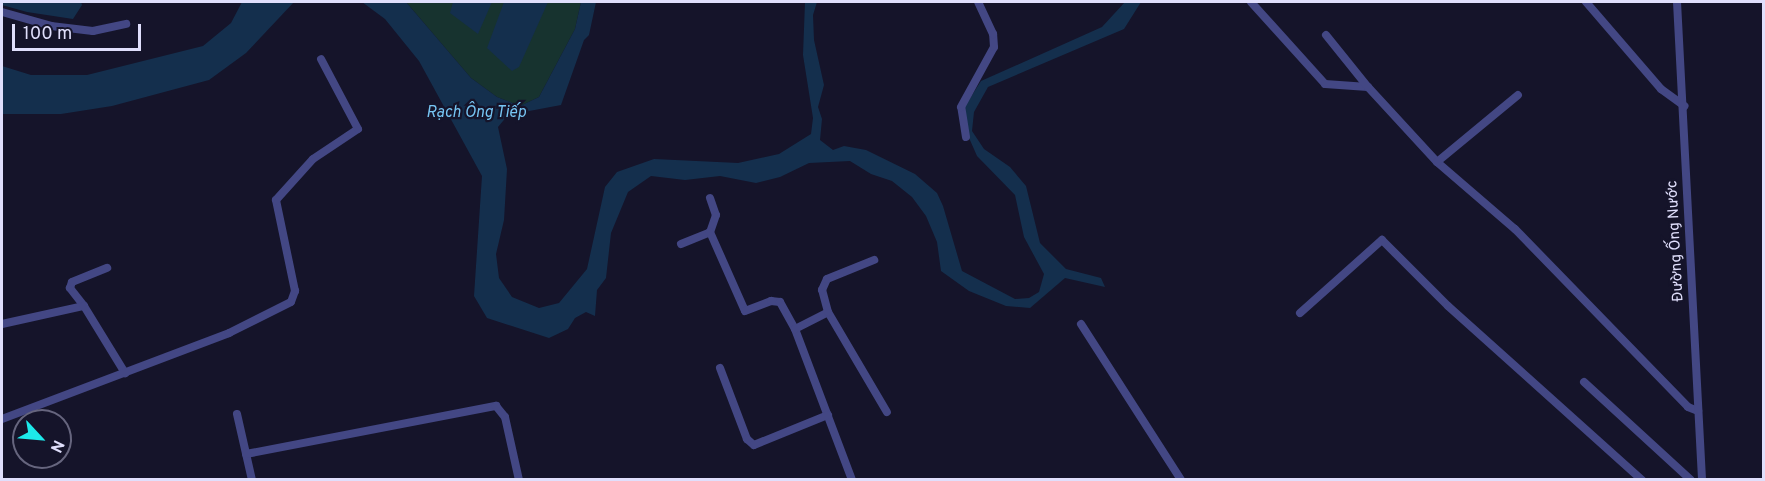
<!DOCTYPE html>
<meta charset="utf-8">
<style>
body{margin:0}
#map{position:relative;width:1765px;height:481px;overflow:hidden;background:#15142a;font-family:Overpass,sans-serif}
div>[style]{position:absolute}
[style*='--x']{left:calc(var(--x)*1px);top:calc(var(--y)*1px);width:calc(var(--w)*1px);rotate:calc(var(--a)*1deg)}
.green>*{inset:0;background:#17332f}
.water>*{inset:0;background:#142f4d}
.street>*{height:8px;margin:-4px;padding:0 4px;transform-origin:4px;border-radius:4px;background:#434784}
span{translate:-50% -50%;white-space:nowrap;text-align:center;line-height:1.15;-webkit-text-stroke:4.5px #15142a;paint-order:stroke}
.street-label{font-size:15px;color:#e0dffc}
.water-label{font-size:16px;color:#77c5f3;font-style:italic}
.frame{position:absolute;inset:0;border:3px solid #e0dffc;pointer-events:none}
.north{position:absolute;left:12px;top:409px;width:60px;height:60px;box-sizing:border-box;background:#15142a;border:2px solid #66657e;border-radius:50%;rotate:116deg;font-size:16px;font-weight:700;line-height:24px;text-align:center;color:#e0dffc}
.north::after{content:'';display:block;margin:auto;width:21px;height:27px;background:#1de9ea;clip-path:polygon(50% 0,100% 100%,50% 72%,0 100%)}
.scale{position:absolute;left:12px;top:24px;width:129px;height:27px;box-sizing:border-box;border:3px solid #e0dffc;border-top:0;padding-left:8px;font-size:18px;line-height:21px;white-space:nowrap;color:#e0dffc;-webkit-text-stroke:4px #15142a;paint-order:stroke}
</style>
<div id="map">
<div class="green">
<div style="clip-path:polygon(406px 2px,581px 2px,575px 29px,539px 97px,520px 106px,497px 97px,471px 78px)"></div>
</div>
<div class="water">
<div style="clip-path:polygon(2px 2px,81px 2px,82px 5px,73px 19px,27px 12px,2px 5px)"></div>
<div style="clip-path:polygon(242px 2px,294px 2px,246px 53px,209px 80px,112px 106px,61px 114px,2px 114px,2px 66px,31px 75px,87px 75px,203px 46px,231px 23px)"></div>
<div style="clip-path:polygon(362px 2px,406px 2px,471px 78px,497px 97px,520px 106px,539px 97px,575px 29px,581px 2px,596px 2px,589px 35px,584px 40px,561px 105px,508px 115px,498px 127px,507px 169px,504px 220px,496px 254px,499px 278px,512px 297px,539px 308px,559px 303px,587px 269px,605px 187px,617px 172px,654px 159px,738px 163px,779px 154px,811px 134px,813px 118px,803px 55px,805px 2px,817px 2px,813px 15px,814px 40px,824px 85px,818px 107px,822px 119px,820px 140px,833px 150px,844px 146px,866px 150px,915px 174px,937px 193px,943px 206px,962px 271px,1015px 299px,1029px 298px,1039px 292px,1044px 274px,1024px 237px,1015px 195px,977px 156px,966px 131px,965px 106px,981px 81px,1102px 27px,1125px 2px,1141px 2px,1124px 29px,988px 87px,974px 112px,972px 131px,984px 149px,1010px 167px,1026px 186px,1040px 243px,1066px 269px,1101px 278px,1105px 287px,1065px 278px,1030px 308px,1006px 306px,969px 291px,941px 271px,937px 242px,926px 216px,912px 197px,892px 181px,871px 174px,850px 161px,809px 163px,780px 177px,756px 183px,720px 176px,685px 180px,651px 176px,628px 192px,611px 233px,606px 278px,597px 290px,595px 316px,586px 312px,575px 318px,568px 329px,549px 338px,487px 318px,474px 296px,482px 176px,419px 61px,385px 19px)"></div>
<div style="clip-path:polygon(453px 2px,492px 2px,478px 34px,450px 13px)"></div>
<div style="clip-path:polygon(504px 2px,548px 2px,519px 67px,512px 71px,487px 48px)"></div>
</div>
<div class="street">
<div style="--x:1251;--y:2;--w:110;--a:47.9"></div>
<div style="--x:1325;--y:84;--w:43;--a:4"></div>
<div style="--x:1368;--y:87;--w:102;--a:47.4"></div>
<div style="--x:1437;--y:162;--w:103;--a:40.7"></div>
<div style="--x:1515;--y:229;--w:248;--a:45.8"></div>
<div style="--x:1688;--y:407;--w:11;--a:22"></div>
<div style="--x:1586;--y:2;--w:115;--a:49.2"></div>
<div style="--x:1661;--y:89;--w:29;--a:36"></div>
<div style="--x:1677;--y:2;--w:479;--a:87"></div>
<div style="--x:2;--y:12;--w:51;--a:15.9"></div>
<div style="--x:51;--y:26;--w:42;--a:6.8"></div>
<div style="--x:93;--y:31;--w:34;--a:-12"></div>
<div style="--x:1326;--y:35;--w:67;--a:51.1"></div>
<div style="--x:966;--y:137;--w:30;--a:-99"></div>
<div style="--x:961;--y:107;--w:68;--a:-61.2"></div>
<div style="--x:994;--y:47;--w:13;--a:-94"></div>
<div style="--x:993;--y:34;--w:35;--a:-115"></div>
<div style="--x:1437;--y:162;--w:105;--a:-39.6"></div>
<div style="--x:710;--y:198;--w:18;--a:71"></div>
<div style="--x:716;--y:215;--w:18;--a:109"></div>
<div style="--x:681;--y:244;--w:31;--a:-22"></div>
<div style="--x:710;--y:232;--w:86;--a:66.1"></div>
<div style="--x:745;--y:311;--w:28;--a:-21"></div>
<div style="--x:771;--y:301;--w:9;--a:6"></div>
<div style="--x:780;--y:302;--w:31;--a:61"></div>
<div style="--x:795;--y:329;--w:161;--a:69.3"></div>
<div style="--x:84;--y:306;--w:23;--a:-128"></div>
<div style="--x:70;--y:288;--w:6;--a:-72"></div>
<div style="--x:72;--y:282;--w:38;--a:-22"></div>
<div style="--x:828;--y:312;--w:116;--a:59.5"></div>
<div style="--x:1300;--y:313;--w:110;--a:-41.7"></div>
<div style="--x:1382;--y:240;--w:93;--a:45"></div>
<div style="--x:1448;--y:306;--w:261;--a:41.9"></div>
<div style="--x:2;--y:324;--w:84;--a:-12.4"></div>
<div style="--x:84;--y:306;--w:79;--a:58.5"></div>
<div style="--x:1081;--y:324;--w:185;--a:57.3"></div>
<div style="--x:795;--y:329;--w:37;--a:-27"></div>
<div style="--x:828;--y:312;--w:23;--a:-105"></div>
<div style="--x:822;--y:290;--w:12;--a:-66"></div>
<div style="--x:827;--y:279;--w:51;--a:-22"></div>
<div style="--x:720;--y:368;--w:76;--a:69.2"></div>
<div style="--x:747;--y:439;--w:9;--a:41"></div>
<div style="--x:754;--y:445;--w:80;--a:-22.1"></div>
<div style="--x:1584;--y:382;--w:145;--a:42.5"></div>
<div style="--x:237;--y:414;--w:68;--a:77.2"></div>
<div style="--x:2;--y:419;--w:243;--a:-20.7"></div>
<div style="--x:229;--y:333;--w:69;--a:-26.6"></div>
<div style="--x:291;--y:302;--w:12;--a:-70"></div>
<div style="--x:295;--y:291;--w:93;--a:-101.8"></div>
<div style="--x:276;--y:200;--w:55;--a:-47.9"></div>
<div style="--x:313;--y:159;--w:54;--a:-33.7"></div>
<div style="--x:358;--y:129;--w:79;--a:-117.9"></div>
<div style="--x:246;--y:454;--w:255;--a:-10.9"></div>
<div style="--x:496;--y:406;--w:14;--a:51"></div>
<div style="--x:505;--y:417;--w:65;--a:77.5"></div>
</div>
<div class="street-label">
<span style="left:1676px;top:241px;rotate:-93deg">Đường Ống Nước</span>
</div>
<div class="water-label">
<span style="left:476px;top:113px">Rạch Ông Tiếp</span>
</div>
<div class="frame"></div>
<div class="north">N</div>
<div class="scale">100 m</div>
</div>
